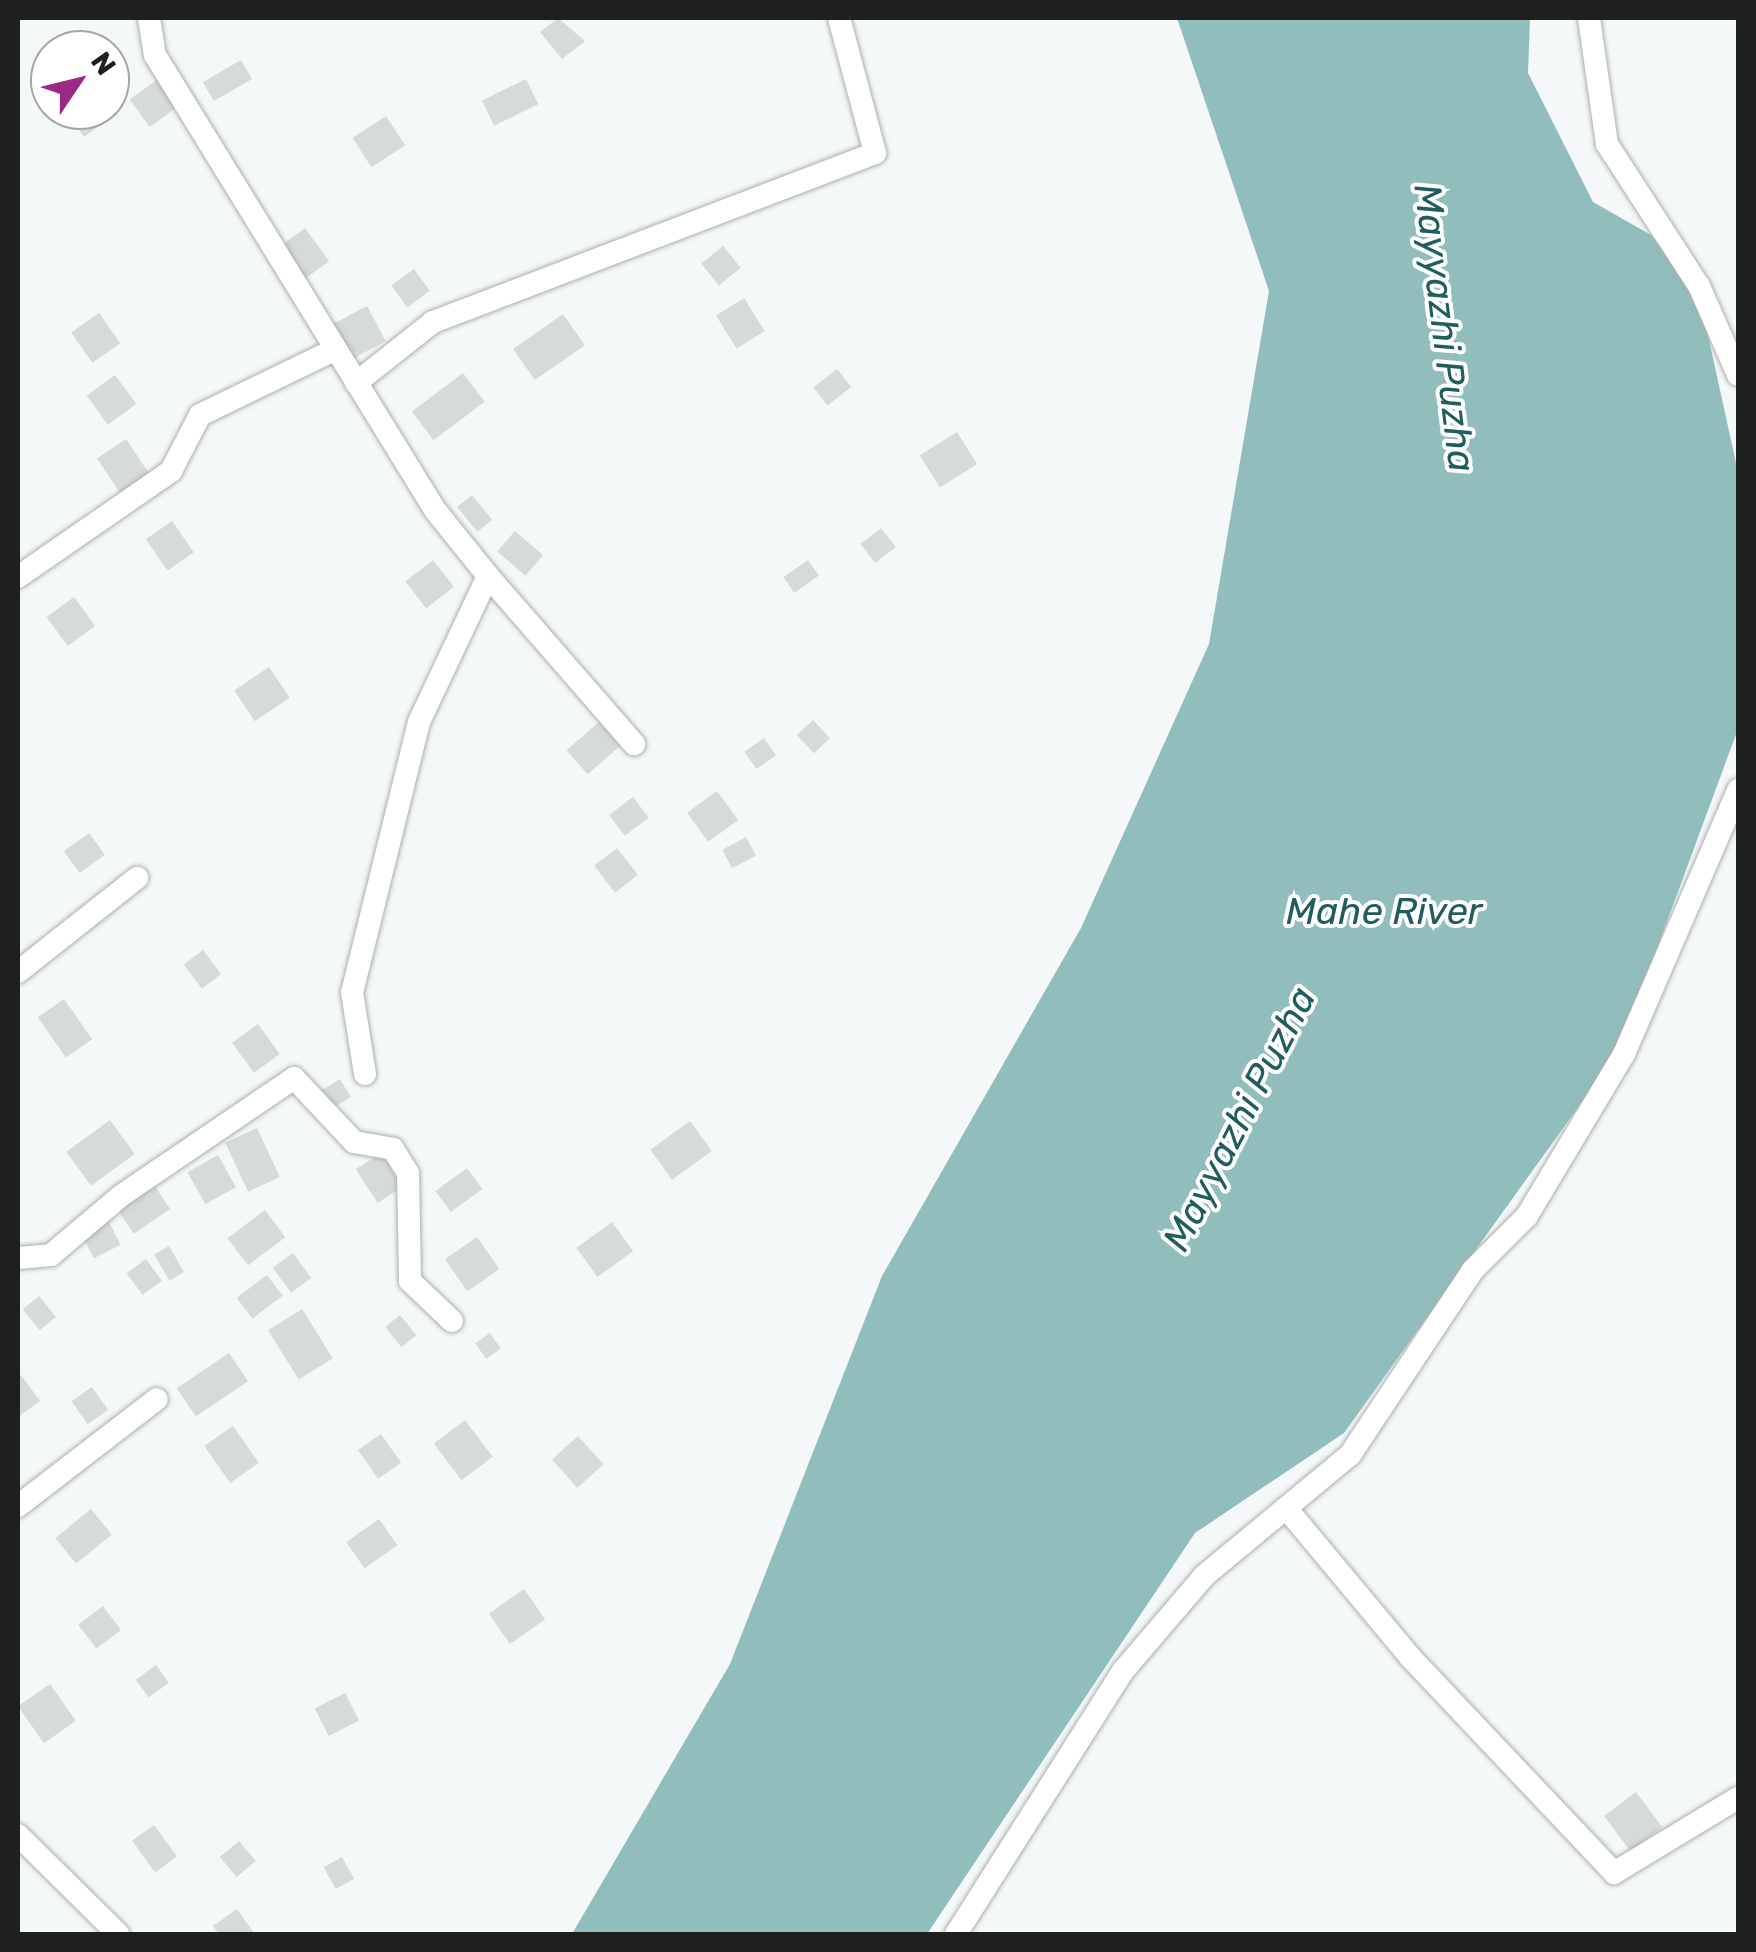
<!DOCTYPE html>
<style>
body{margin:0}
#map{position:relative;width:1756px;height:1952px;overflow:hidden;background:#f4f8f8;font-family:Rubik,sans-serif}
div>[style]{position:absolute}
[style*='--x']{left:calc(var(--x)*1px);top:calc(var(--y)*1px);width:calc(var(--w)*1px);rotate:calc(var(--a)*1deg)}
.water>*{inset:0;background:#91bdbd}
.building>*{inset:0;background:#d6dada;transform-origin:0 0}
.roads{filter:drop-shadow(0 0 2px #abafaf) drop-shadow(0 0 2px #abafaf)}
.street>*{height:22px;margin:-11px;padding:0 11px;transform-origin:11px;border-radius:11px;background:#fff}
span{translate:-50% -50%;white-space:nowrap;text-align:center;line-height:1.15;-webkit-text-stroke:8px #fff;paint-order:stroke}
.water-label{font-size:38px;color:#215d5e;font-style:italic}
.frame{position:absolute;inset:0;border:20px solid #1e2020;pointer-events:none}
.north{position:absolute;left:30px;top:30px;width:100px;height:100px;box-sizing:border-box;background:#fff;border:2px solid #a5a6a6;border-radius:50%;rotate:55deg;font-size:28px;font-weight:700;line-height:40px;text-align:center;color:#1e2020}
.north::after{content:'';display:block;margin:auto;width:35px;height:45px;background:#9c2985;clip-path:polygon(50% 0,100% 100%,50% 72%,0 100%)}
</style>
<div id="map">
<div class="water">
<div style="clip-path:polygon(1177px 18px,1530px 18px,1528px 73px,1593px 202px,1651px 235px,1700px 299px,1738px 472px,1738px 729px,1620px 1049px,1344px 1433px,1195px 1533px,927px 1934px,572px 1934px,730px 1664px,882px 1276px,1081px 928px,1209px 644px,1269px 291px)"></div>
</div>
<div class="building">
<div style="clip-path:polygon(558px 18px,585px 41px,562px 59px,540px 32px)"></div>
<div style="left:241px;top:60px;width:22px;height:44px;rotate:60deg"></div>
<div style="left:158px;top:79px;width:34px;height:35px;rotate:54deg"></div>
<div style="left:526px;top:79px;width:28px;height:49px;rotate:64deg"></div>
<div style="clip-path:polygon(110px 98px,120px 111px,84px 137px,65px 110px,110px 110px)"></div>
<div style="left:386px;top:116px;width:35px;height:40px;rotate:57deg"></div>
<div style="left:305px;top:228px;width:41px;height:29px;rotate:54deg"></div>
<div style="left:723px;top:246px;width:28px;height:28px;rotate:51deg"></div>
<div style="left:414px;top:269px;width:27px;height:28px;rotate:54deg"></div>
<div style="left:744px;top:298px;width:39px;height:33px;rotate:58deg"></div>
<div style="left:367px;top:306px;width:40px;height:41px;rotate:62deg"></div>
<div style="left:99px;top:313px;width:37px;height:34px;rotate:55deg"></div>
<div style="left:563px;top:314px;width:38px;height:61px;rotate:55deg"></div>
<div style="left:837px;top:369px;width:23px;height:30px;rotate:52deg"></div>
<div style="left:463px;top:373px;width:36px;height:64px;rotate:53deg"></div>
<div style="left:115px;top:375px;width:36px;height:35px;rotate:54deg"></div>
<div style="left:957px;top:432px;width:38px;height:44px;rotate:58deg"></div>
<div style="left:126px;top:439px;width:42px;height:35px;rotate:56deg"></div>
<div style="left:472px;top:495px;width:32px;height:19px;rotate:51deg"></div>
<div style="left:172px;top:521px;width:38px;height:32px;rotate:55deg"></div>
<div style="left:881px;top:528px;width:24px;height:26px;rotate:52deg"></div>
<div style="left:515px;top:531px;width:37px;height:27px;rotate:41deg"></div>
<div style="left:433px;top:560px;width:34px;height:35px;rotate:52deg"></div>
<div style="left:808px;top:560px;width:19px;height:30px;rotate:55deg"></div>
<div style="left:74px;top:597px;width:36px;height:34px;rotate:54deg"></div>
<div style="left:269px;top:667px;width:37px;height:42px;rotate:56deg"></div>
<div style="left:813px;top:720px;width:25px;height:22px;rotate:47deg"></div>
<div style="left:599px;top:722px;width:32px;height:43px;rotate:49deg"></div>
<div style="left:764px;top:738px;width:21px;height:24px;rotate:55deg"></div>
<div style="left:717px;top:791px;width:36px;height:37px;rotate:54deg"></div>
<div style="left:633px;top:797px;width:26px;height:30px;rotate:53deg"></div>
<div style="left:89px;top:833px;width:27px;height:31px;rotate:54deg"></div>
<div style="left:746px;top:837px;width:21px;height:27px;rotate:62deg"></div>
<div style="left:617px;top:848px;width:34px;height:29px;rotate:52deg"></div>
<div style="left:203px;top:950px;width:30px;height:24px;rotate:53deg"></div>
<div style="left:64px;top:999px;width:49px;height:32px;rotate:55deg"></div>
<div style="left:258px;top:1024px;width:37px;height:32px;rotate:54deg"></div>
<div style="left:340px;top:1079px;width:21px;height:28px;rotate:59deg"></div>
<div style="left:110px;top:1120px;width:42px;height:54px;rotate:54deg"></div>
<div style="left:690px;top:1121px;width:37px;height:49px;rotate:54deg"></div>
<div style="left:257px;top:1128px;width:54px;height:35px;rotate:65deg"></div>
<div style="left:381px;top:1153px;width:40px;height:30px;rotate:57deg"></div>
<div style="left:218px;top:1155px;width:37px;height:35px;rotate:61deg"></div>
<div style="left:467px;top:1168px;width:26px;height:39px;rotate:54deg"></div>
<div style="left:154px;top:1185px;width:29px;height:44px;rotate:56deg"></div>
<div style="left:265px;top:1210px;width:34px;height:47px;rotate:53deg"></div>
<div style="left:107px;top:1218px;width:30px;height:30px;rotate:63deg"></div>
<div style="left:612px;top:1222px;width:36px;height:44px;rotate:54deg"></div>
<div style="left:477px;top:1237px;width:39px;height:39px;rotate:55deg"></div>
<div style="left:169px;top:1246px;width:30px;height:17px;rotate:60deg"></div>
<div style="left:293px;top:1253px;width:31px;height:25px;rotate:54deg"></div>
<div style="left:146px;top:1259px;width:27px;height:24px;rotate:54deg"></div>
<div style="left:267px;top:1275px;width:26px;height:38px;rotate:53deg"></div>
<div style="left:39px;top:1296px;width:27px;height:21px;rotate:51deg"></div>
<div style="left:302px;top:1309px;width:58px;height:40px;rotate:58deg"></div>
<div style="left:400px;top:1315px;width:26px;height:19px;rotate:51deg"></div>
<div style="left:490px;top:1333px;width:19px;height:18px;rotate:55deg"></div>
<div style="left:229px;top:1353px;width:34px;height:63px;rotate:56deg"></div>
<div style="clip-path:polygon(21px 1375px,40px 1401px,18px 1417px,18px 1377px)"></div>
<div style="left:92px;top:1387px;width:28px;height:25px;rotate:55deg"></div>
<div style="left:465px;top:1420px;width:46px;height:39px;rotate:53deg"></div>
<div style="left:233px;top:1426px;width:45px;height:35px;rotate:55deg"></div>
<div style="left:381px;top:1434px;width:35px;height:28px;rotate:55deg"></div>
<div style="left:578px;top:1436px;width:38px;height:35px;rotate:48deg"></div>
<div style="left:91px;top:1509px;width:33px;height:46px;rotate:51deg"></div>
<div style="left:379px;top:1519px;width:32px;height:40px;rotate:55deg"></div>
<div style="left:524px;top:1589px;width:37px;height:43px;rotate:55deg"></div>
<div style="left:103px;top:1606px;width:30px;height:31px;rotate:53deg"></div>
<div style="left:156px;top:1665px;width:22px;height:25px;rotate:54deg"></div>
<div style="left:50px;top:1684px;width:45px;height:39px;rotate:55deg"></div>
<div style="left:345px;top:1693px;width:31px;height:34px;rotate:63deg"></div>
<div style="left:1636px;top:1792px;width:44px;height:40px;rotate:53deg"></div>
<div style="left:154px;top:1825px;width:39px;height:27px;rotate:54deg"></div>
<div style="left:239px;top:1841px;width:26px;height:25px;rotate:50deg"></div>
<div style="left:342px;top:1857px;width:25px;height:21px;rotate:61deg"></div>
<div style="clip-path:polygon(237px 1909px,254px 1933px,219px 1934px,213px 1926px)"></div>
</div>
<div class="roads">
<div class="street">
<div style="--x:149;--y:18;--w:37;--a:81"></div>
<div style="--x:155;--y:55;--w:534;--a:58.39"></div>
<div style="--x:435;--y:510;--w:85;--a:51.2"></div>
<div style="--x:488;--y:576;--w:161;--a:115.3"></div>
<div style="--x:419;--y:722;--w:278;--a:103.9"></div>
<div style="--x:352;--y:992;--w:83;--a:81"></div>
<div style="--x:1589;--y:18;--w:127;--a:81.9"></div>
<div style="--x:1607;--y:144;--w:169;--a:57.1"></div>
<div style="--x:1699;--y:286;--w:97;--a:66.3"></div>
<div style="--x:356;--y:383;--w:98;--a:-38.4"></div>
<div style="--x:433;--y:322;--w:473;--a:-20.9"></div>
<div style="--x:875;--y:153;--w:140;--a:-104.9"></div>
<div style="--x:488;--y:576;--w:223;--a:49"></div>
<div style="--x:18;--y:577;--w:186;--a:-34.7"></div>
<div style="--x:171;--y:471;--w:63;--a:-62.6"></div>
<div style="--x:200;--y:415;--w:151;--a:-25.9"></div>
<div style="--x:18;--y:972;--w:152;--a:-38.3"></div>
<div style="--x:18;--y:1258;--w:33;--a:-5"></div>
<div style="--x:51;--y:1255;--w:93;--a:-40.2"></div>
<div style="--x:122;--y:1195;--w:208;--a:-34.2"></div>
<div style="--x:294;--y:1078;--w:88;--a:46.8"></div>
<div style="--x:354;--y:1142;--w:40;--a:10"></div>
<div style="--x:393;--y:1149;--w:28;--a:58"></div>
<div style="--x:408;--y:1173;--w:108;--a:88.9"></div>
<div style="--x:410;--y:1281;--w:58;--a:43.6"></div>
<div style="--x:18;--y:1506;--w:175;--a:-37.6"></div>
<div style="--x:1286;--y:1508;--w:195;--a:50.2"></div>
<div style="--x:1411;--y:1658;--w:296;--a:46.6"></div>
<div style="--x:1614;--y:1873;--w:145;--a:-31.2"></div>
<div style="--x:18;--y:1835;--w:141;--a:44.7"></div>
<div style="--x:956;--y:1934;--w:312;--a:-57.6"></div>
<div style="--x:1123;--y:1671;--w:125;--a:-49.5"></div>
<div style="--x:1204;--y:1576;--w:190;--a:-39.7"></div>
<div style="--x:1350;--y:1455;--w:222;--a:-56.4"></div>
<div style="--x:1473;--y:1270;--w:76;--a:-45"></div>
<div style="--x:1527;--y:1216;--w:189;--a:-59.1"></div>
<div style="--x:1624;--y:1054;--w:288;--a:-66.6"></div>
</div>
</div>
<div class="water-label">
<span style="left:1444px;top:328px;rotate:83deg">Mayyazhi Puzha</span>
<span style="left:1384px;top:912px">Mahe River</span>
<span style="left:1240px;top:1119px;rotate:-63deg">Mayyazhi Puzha</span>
</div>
<div class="frame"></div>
<div class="north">N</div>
</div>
